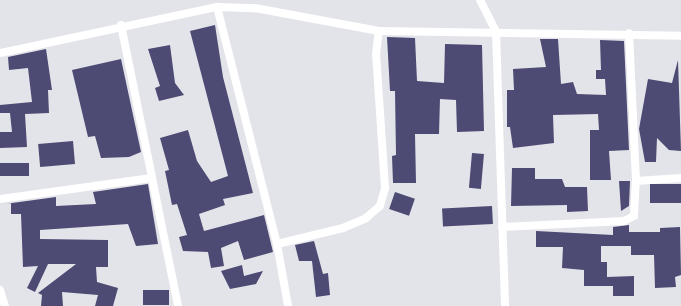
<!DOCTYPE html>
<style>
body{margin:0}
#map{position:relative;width:681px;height:306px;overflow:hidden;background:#e3e3ea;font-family:"Titillium Web",sans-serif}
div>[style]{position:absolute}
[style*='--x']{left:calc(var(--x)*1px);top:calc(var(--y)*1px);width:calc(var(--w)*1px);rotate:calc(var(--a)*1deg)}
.building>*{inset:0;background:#4d4a73;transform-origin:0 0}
.street>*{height:8px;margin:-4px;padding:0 4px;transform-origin:4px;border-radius:4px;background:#fff}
span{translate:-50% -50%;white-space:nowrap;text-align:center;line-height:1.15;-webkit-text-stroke:4px #e3e3ea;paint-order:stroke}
</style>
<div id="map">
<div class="building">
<div style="clip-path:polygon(215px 25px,223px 77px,253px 193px,223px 199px,225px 205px,199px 214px,204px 231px,264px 215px,273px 252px,244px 260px,238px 241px,221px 248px,224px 266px,211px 268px,208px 252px,183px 251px,179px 237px,187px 235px,177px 204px,172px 205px,165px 171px,169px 170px,160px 138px,188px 130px,197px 161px,211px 182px,228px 176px,190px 31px)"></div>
<div style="clip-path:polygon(387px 37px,415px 38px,417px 81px,444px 83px,445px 44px,482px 45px,484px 131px,457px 132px,456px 100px,440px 99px,439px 134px,415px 134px,416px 183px,393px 183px,392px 156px,396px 155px,395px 91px,390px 91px)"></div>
<div style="clip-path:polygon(540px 39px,558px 39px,561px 84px,573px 82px,577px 94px,606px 95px,605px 79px,596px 79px,596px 70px,601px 70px,600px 40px,624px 41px,629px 150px,609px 151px,611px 180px,590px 180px,590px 130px,599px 130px,598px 114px,553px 115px,554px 143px,513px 148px,510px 127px,507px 127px,507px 90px,514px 90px,513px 69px,546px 67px)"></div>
<div style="clip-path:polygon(170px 45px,175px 83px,184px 95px,159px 101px,155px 88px,160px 86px,148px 49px)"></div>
<div style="clip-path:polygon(46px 49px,52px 90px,48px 90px,49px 113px,25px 114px,27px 147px,0 148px,0 132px,12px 132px,10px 113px,0 113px,0 105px,32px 102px,28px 68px,9px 70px,8px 57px)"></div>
<div style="clip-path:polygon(121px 59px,141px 152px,129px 157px,101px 158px,95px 136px,88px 137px,72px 70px)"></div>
<div style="clip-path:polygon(678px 60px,681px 151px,669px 150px,657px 138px,656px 162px,645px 162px,639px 129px,648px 79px,672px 83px)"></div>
<div style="left:73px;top:141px;width:23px;height:35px;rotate:85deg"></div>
<div style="left:472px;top:153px;width:12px;height:35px;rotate:5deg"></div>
<div style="left:0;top:163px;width:29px;height:13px"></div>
<div style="clip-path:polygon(512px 168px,535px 168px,535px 179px,562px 179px,565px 187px,587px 187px,588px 211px,567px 212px,567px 205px,511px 206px)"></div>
<div style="clip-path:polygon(619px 181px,630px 181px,629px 206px,621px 211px)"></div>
<div style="clip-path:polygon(148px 184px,158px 244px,136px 246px,128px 224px,40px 230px,40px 239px,108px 240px,108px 267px,96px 267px,97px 282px,118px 288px,113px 306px,95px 306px,98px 295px,62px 292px,63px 306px,41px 306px,42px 295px,38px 293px,76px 264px,48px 264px,35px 292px,27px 288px,38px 266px,23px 267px,21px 214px,11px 214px,11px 203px,5px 204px,56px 197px,56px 206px,96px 204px,93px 192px)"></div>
<div style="left:681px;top:184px;width:19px;height:31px;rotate:90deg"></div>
<div style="left:395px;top:192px;width:21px;height:18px;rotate:19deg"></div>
<div style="left:492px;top:206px;width:18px;height:50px;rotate:87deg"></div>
<div style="clip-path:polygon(629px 225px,629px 232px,660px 232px,660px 228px,680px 227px,681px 275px,675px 277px,676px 287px,655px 288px,654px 255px,631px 255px,631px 246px,601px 246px,601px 262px,607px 262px,607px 277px,634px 276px,634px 296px,613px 296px,613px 286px,584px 286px,584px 270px,562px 268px,563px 247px,536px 247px,536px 231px,613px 235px,613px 227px)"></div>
<div style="clip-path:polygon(314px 241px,323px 274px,328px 273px,330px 295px,316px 297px,312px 261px,299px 261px,295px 245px)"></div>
<div style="clip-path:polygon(242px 265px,244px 276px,263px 271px,256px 284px,230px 289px,221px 271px)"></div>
<div style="left:143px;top:290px;width:26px;height:15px"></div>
</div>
<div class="street">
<div style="--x:480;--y:0;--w:36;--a:63"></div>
<div style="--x:496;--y:32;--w:274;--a:88.1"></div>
<div style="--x:217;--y:7;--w:244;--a:75.8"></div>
<div style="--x:277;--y:244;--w:63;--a:79.9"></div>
<div style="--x:121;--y:25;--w:156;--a:78.5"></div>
<div style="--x:0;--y:53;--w:222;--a:-12"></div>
<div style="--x:217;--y:7;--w:38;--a:2"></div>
<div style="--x:255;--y:8;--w:126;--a:10.5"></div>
<div style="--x:379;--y:31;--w:302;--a:0.9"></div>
<div style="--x:636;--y:181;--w:45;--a:-3.8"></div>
<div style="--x:0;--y:199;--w:153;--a:-7.9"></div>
<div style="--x:152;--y:178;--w:131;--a:78.5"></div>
<div style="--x:502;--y:227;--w:122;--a:-2.8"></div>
<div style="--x:624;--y:221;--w:11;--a:-27"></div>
<div style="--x:634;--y:216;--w:35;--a:-87"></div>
<div style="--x:636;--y:181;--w:148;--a:-92.7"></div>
<div style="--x:277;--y:244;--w:68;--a:-13.6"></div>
<div style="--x:343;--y:228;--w:25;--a:-23"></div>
<div style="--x:366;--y:218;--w:18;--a:-41"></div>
<div style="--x:380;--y:206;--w:19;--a:-74"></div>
<div style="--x:385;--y:188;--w:134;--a:-93.8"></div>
<div style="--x:376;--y:54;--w:23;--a:-83"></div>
<div style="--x:0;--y:290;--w:17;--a:73"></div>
</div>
</div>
